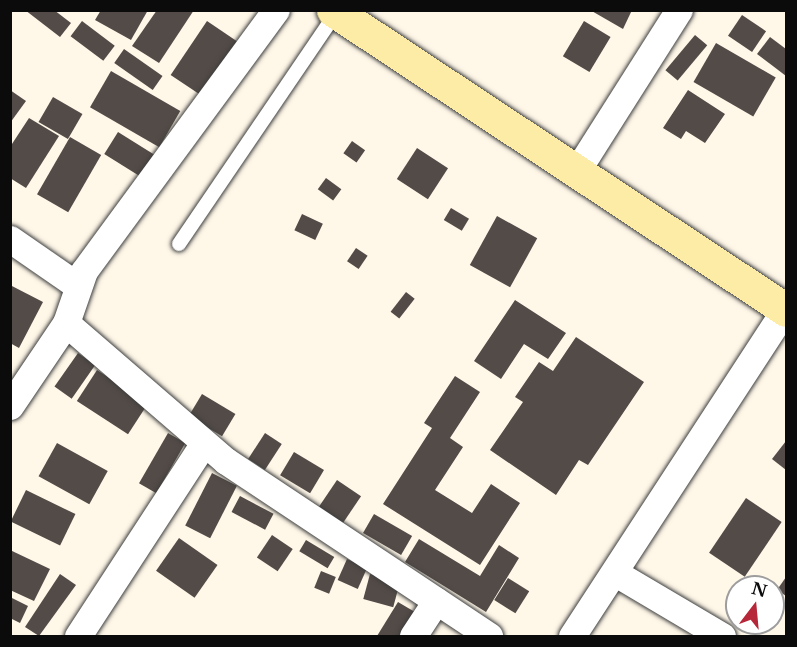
<!DOCTYPE html>
<style>
body{margin:0}
#map{position:relative;width:797px;height:647px;overflow:hidden;background:#fff8e9;font-family:"Libre Baskerville",serif}
div>[style]{position:absolute}
[style*='--x']{left:calc(var(--x)*1px);top:calc(var(--y)*1px);width:calc(var(--w)*1px);rotate:calc(var(--a)*1deg)}
.building>*{inset:0;background:#534b47;transform-origin:0 0}
.roads{filter:drop-shadow(0 0 2px #3e3e3e) drop-shadow(0 0 2px #3e3e3e)}
.lane>*{height:14px;margin:-7px;padding:0 7px;transform-origin:7px;border-radius:7px;background:#fff}
.street>*{height:27px;margin:-13.5px;padding:0 13.5px;transform-origin:13.5px;border-radius:13.5px;background:#fff}
.secondary>*{height:33px;margin:-16.5px;padding:0 16.5px;transform-origin:16.5px;border-radius:16.5px;background:#fdeca5}
span{translate:-50% -50%;white-space:nowrap;text-align:center;line-height:1.15;-webkit-text-stroke:6px #fff;paint-order:stroke}
.frame{position:absolute;inset:0;border:12px solid #0b0b0b;pointer-events:none}
.north{position:absolute;left:725px;top:575px;width:60px;height:60px;box-sizing:border-box;background:#fff;border:2px solid #9d9d9d;border-radius:50%;rotate:16deg;font-size:16px;font-weight:700;line-height:24px;text-align:center;color:#0b0b0b}
.north::after{content:'';display:block;margin:auto;width:21px;height:27px;background:#b62739;clip-path:polygon(50% 0,100% 100%,50% 72%,0 100%)}
</style>
<div id="map">
<div class="building">
<div style="clip-path:polygon(25px 10px,54px 10px,71px 23px,60px 37px)"></div>
<div style="clip-path:polygon(101px 10px,148px 10px,131px 40px,95px 20px)"></div>
<div style="clip-path:polygon(157px 10px,194px 10px,159px 63px,132px 46px)"></div>
<div style="clip-path:polygon(590px 10px,632px 10px,623px 29px)"></div>
<div style="left:742px;top:15px;width:29px;height:25px;rotate:34deg"></div>
<div style="left:82px;top:21px;width:41px;height:19px;rotate:37deg"></div>
<div style="left:207px;top:21px;width:37px;height:65px;rotate:34deg"></div>
<div style="left:584px;top:21px;width:31px;height:41px;rotate:31deg"></div>
<div style="left:695px;top:35px;width:16px;height:46px;rotate:40deg"></div>
<div style="clip-path:polygon(770px 37px,786px 49px,786px 76px,757px 54px)"></div>
<div style="left:716px;top:43px;width:69px;height:45px;rotate:30deg"></div>
<div style="left:124px;top:49px;width:47px;height:17px;rotate:35deg"></div>
<div style="left:111px;top:71px;width:80px;height:42px;rotate:30deg"></div>
<div style="clip-path:polygon(10px 90px,26px 101px,10px 123px)"></div>
<div style="clip-path:polygon(688px 90px,725px 114px,705px 143px,686px 131px,681px 139px,663px 128px)"></div>
<div style="left:53px;top:97px;width:34px;height:29px;rotate:30deg"></div>
<div style="clip-path:polygon(29px 118px,59px 136px,26px 188px,10px 178px,10px 147px)"></div>
<div style="left:118px;top:132px;width:51px;height:26px;rotate:32deg"></div>
<div style="left:70px;top:137px;width:36px;height:66px;rotate:30deg"></div>
<div style="left:352px;top:141px;width:16px;height:15px;rotate:35deg"></div>
<div style="left:417px;top:148px;width:37px;height:37px;rotate:33deg"></div>
<div style="left:326px;top:178px;width:19px;height:14px;rotate:36deg"></div>
<div style="left:451px;top:208px;width:21px;height:14px;rotate:31deg"></div>
<div style="left:302px;top:214px;width:23px;height:18px;rotate:25deg"></div>
<div style="left:497px;top:216px;width:46px;height:56px;rotate:29deg"></div>
<div style="left:356px;top:248px;width:14px;height:16px;rotate:34deg"></div>
<div style="clip-path:polygon(10px 285px,43px 302px,19px 348px,10px 343px)"></div>
<div style="left:406px;top:292px;width:11px;height:25px;rotate:38deg"></div>
<div style="clip-path:polygon(515px 300px,566px 333px,548px 359px,524px 344px,501px 379px,474px 361px)"></div>
<div style="clip-path:polygon(576px 337px,644px 382px,588px 465px,579px 460px,556px 495px,490px 450px,523px 402px,515px 397px,539px 362px,553px 371px)"></div>
<div style="left:78px;top:353px;width:21px;height:41px;rotate:35deg"></div>
<div style="left:97px;top:370px;width:61px;height:37px;rotate:33deg"></div>
<div style="clip-path:polygon(455px 376px,480px 392px,450px 438px,463px 447px,435px 490px,472px 513px,491px 484px,520px 503px,480px 565px,383px 504px,432px 428px,424px 423px)"></div>
<div style="left:202px;top:394px;width:39px;height:26px;rotate:31deg"></div>
<div style="left:168px;top:433px;width:20px;height:58px;rotate:30deg"></div>
<div style="left:265px;top:433px;width:20px;height:31px;rotate:33deg"></div>
<div style="clip-path:polygon(786px 441px,786px 470px,772px 459px)"></div>
<div style="left:57px;top:443px;width:58px;height:38px;rotate:29deg"></div>
<div style="left:294px;top:452px;width:35px;height:27px;rotate:31deg"></div>
<div style="left:212px;top:473px;width:28px;height:59px;rotate:27deg"></div>
<div style="left:337px;top:480px;width:29px;height:32px;rotate:34deg"></div>
<div style="left:26px;top:490px;width:55px;height:35px;rotate:26deg"></div>
<div style="left:240px;top:496px;width:38px;height:18px;rotate:28deg"></div>
<div style="left:746px;top:498px;width:43px;height:66px;rotate:34deg"></div>
<div style="left:374px;top:514px;width:44px;height:22px;rotate:30deg"></div>
<div style="left:272px;top:535px;width:25px;height:27px;rotate:34deg"></div>
<div style="left:179px;top:538px;width:47px;height:40px;rotate:35deg"></div>
<div style="clip-path:polygon(419px 539px,480px 576px,499px 545px,519px 558px,486px 612px,405px 562px)"></div>
<div style="left:306px;top:540px;width:33px;height:13px;rotate:31deg"></div>
<div style="clip-path:polygon(10px 550px,50px 569px,34px 601px,10px 590px)"></div>
<div style="left:347px;top:559px;width:22px;height:23px;rotate:24deg"></div>
<div style="left:321px;top:571px;width:16px;height:18px;rotate:22deg"></div>
<div style="clip-path:polygon(60px 574px,76px 585px,39px 636px,25px 627px)"></div>
<div style="left:370px;top:574px;width:31px;height:26px;rotate:15deg"></div>
<div style="clip-path:polygon(786px 577px,786px 596px,777px 590px)"></div>
<div style="left:508px;top:578px;width:25px;height:26px;rotate:32deg"></div>
<div style="clip-path:polygon(10px 597px,28px 606px,20px 623px,10px 618px)"></div>
<div style="clip-path:polygon(398px 602px,420px 615px,408px 636px,377px 636px)"></div>
</div>
<div class="roads">
<div class="lane">
<div style="--x:179;--y:244;--w:279;--a:-55.8"></div>
</div>
<div class="street">
<div style="--x:576;--y:172;--w:192;--a:-57.6"></div>
<div style="--x:10;--y:239;--w:79;--a:34.7"></div>
<div style="--x:66;--y:323;--w:211;--a:40.8"></div>
<div style="--x:226;--y:461;--w:316;--a:33.6"></div>
<div style="--x:10;--y:406;--w:100;--a:-56"></div>
<div style="--x:66;--y:323;--w:55;--a:-70.9"></div>
<div style="--x:84;--y:271;--w:324;--a:-53.7"></div>
<div style="--x:617;--y:574;--w:122;--a:30.6"></div>
<div style="--x:78;--y:636;--w:230;--a:-56.9"></div>
<div style="--x:413;--y:636;--w:42;--a:-56.7"></div>
<div style="--x:572;--y:636;--w:390;--a:-56.9"></div>
</div>
<div class="secondary">
<div style="--x:333;--y:10;--w:543;--a:33.51"></div>
</div>
</div>
<div class="frame"></div>
<div class="north">N</div>
</div>
